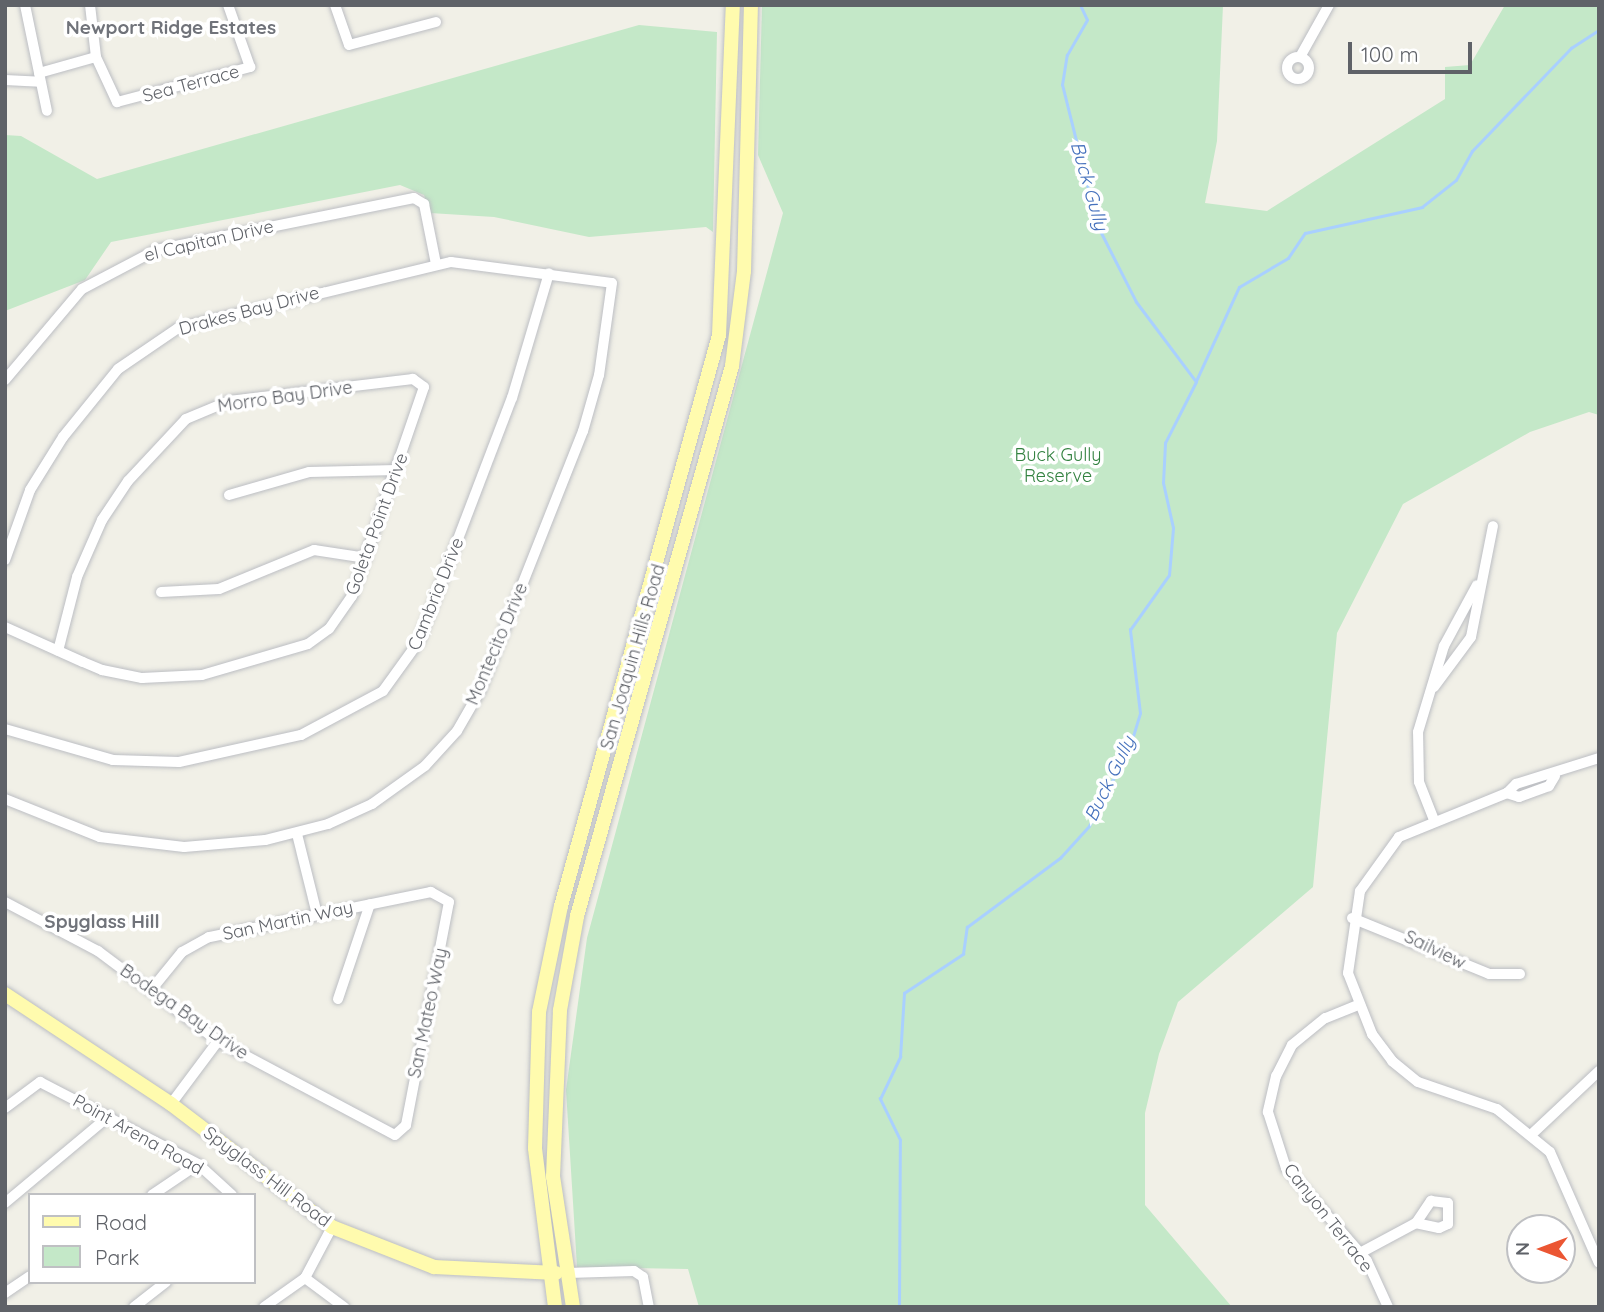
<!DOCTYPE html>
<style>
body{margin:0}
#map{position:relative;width:1604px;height:1312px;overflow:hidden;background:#f1f0e7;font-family:Quicksand,sans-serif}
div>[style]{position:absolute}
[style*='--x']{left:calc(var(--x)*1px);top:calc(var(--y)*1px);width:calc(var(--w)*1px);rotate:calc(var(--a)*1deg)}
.green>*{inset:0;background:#c4e8c8}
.stream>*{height:2.5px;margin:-1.25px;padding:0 1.25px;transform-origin:1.25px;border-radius:1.25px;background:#a9d0ff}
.roads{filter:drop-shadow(0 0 2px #bcbec3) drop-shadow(0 0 2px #bcbec3)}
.minor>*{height:10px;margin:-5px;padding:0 5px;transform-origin:5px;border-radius:5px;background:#fff}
.minor>.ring{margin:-5px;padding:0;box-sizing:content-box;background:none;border:10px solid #fff;border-radius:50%}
.major>*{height:14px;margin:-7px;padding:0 7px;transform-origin:7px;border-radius:7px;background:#fffbae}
span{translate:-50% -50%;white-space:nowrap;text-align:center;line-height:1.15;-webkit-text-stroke:7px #fff;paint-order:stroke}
.street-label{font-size:18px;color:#5f6268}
.park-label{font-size:18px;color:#338240}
.neighbourhood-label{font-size:19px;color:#70737a;font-weight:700}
.water-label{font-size:19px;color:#4672bd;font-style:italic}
.frame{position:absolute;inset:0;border:7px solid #5f6268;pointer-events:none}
.legend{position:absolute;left:28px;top:1193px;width:228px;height:91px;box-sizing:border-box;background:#fff;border:2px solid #bfc0c3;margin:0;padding:9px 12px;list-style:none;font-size:21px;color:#5f6268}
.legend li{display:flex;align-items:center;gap:14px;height:35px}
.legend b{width:35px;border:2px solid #bfc0c3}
.north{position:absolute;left:1506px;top:1214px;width:70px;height:70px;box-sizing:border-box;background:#fff;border:2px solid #bfc0c3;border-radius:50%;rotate:270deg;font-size:19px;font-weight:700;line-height:28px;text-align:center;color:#5f6268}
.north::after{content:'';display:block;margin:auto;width:24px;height:32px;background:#eb5633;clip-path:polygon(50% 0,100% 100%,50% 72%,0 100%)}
.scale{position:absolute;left:1348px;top:42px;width:124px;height:32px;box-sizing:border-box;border:4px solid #5f6268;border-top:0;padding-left:9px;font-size:21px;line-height:24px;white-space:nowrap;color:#5f6268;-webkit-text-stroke:5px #fff;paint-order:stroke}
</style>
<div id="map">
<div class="green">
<div style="clip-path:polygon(762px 5px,1223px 5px,1217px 141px,1205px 203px,1267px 211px,1445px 99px,1445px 67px,1470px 65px,1505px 5px,1599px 5px,1599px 415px,1589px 412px,1530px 432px,1403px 504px,1337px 633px,1313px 887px,1178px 1002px,1159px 1054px,1145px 1113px,1145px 1205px,1232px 1307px,699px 1307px,688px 1269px,577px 1267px,566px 1090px,587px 938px,783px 213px,758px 155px)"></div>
<div style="clip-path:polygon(639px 25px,717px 32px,713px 232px,706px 227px,589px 237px,494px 217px,430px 213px,424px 195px,400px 185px,111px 242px,85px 280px,5px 311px,5px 135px,21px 136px,97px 179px)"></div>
</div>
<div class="stream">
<div style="--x:1196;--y:381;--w:103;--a:-65.4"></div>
<div style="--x:1239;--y:287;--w:57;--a:-30.6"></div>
<div style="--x:1288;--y:258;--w:30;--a:-56"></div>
<div style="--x:1305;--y:233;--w:120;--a:-12.5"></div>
<div style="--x:1422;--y:207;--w:43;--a:-38.5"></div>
<div style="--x:1456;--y:180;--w:33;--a:-61"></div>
<div style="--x:1472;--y:151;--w:143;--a:-46.1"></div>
<div style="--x:1571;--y:48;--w:33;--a:-33"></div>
<div style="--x:899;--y:1307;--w:167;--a:-89.7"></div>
<div style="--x:900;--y:1140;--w:46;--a:-116"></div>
<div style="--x:880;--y:1099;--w:47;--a:-64.5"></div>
<div style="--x:900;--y:1057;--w:64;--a:-86.4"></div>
<div style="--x:904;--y:993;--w:71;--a:-33.5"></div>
<div style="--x:963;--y:954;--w:27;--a:-82"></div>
<div style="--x:967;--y:927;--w:116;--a:-36.6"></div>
<div style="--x:1060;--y:858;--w:43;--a:-47.8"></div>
<div style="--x:1089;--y:826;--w:90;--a:-62.9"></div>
<div style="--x:1130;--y:746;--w:34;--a:-73"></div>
<div style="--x:1140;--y:713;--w:84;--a:-96.9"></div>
<div style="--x:1130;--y:630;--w:67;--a:-54.7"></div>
<div style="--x:1169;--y:575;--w:47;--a:-85.1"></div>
<div style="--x:1173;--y:528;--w:46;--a:-102.5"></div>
<div style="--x:1163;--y:483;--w:40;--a:-87.1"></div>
<div style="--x:1165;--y:443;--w:68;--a:-63.1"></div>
<div style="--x:1196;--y:382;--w:100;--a:-126.9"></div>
<div style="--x:1136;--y:302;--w:86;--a:-116.9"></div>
<div style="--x:1097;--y:225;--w:144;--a:-104"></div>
<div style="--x:1062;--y:85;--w:30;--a:-81"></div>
<div style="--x:1067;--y:55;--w:40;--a:-60.3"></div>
<div style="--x:1087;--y:20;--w:17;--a:-115"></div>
</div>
<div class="roads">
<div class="minor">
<div style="--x:25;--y:5;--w:108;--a:78.3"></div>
<div style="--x:90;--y:5;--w:52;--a:83.4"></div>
<div style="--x:96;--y:57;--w:50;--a:65"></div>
<div style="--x:117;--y:102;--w:138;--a:-14.7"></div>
<div style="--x:250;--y:67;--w:66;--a:-109.5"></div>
<div style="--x:335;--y:5;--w:42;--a:70.7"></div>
<div style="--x:349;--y:45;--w:90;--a:-14.8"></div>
<div style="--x:1300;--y:57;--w:60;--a:-60.9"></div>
<div class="ring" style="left:1287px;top:57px;width:12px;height:12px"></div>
<div style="--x:39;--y:73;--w:59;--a:-15.7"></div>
<div style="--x:5;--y:80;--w:35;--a:3"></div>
<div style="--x:5;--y:380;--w:119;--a:-49.8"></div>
<div style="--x:82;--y:289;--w:84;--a:-27.8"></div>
<div style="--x:156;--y:250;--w:263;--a:-11.4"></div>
<div style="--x:414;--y:198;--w:12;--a:31"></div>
<div style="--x:424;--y:204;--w:61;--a:78.7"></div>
<div style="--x:229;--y:495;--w:83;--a:-16"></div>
<div style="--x:309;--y:472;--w:88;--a:-1.3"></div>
<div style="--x:5;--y:560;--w:74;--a:-70.3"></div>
<div style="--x:30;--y:490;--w:62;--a:-58.1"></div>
<div style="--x:63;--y:437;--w:87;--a:-51"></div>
<div style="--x:118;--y:369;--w:73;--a:-34.3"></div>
<div style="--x:178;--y:328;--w:281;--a:-13.6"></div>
<div style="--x:451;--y:262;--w:162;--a:7.4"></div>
<div style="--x:612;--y:283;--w:93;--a:98"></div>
<div style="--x:599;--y:375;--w:58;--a:105.9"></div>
<div style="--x:583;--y:431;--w:280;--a:111.6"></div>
<div style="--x:480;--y:691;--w:46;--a:119.9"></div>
<div style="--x:457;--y:731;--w:47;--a:132.4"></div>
<div style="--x:425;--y:766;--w:65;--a:144.4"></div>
<div style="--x:372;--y:804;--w:48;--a:155.6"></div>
<div style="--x:328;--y:824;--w:65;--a:165.7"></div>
<div style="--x:265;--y:840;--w:81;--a:175.1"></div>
<div style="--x:184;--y:847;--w:85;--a:-173.2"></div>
<div style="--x:100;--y:837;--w:102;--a:-158.2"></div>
<div style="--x:161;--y:592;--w:58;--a:-3"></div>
<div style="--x:219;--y:589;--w:103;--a:-22.3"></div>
<div style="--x:314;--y:550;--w:53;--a:8.7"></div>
<div style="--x:5;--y:627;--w:85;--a:24.2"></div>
<div style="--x:83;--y:662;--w:21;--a:23"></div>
<div style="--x:102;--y:670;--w:41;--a:11.3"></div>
<div style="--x:142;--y:678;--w:60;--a:-2.9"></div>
<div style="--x:202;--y:675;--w:110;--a:-16.3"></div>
<div style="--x:308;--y:644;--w:26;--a:-36"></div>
<div style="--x:329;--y:629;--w:40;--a:-55.1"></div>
<div style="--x:352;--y:596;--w:221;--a:-71"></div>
<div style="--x:424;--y:387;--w:14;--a:-144"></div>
<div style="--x:413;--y:379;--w:185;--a:173.2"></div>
<div style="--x:229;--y:401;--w:47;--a:157.3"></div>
<div style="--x:186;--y:419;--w:85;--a:133.1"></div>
<div style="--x:128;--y:481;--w:47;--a:123.7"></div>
<div style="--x:102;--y:520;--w:62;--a:113.7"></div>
<div style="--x:77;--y:577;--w:76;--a:104.4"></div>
<div style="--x:1434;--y:687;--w:62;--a:-53.5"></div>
<div style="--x:1471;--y:637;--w:113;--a:-78.8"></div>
<div style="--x:5;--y:729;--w:112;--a:16"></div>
<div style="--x:113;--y:760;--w:66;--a:1.7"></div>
<div style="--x:179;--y:762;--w:125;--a:-12.5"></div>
<div style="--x:301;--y:735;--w:93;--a:-28.2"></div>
<div style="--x:383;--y:691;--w:62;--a:-54.2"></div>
<div style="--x:419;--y:641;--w:260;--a:-69.1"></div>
<div style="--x:512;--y:398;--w:130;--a:-73.5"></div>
<div style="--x:1555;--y:776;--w:12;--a:121"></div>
<div style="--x:1549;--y:786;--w:32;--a:160"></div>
<div style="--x:1519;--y:797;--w:13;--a:-162"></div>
<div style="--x:1507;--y:793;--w:117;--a:157.8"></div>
<div style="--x:1399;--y:837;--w:67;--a:125.8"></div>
<div style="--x:1360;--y:891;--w:83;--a:98.3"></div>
<div style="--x:1348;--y:973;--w:66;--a:68.5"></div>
<div style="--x:1372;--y:1034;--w:34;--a:53"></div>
<div style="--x:1392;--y:1061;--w:33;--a:39"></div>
<div style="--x:1418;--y:1082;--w:83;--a:18.9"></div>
<div style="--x:1497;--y:1109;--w:68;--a:39.1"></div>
<div style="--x:1550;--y:1152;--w:121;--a:66.2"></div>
<div style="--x:1507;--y:793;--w:13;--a:-45"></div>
<div style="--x:1516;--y:784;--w:87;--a:-17.4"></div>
<div style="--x:1434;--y:820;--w:41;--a:-111.5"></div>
<div style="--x:1419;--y:782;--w:50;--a:-91.1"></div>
<div style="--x:1418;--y:732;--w:90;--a:-73.2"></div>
<div style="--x:1444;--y:646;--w:69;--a:-61.6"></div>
<div style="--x:297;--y:834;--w:82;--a:76"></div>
<div style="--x:5;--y:902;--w:105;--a:27.8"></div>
<div style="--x:98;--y:951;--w:150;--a:36.9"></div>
<div style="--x:218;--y:1041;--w:200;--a:28"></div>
<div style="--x:395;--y:1135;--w:15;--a:-42"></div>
<div style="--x:406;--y:1125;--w:227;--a:-79.1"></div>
<div style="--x:449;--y:902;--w:21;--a:-151"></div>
<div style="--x:431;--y:892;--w:227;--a:168.5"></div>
<div style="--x:209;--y:937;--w:31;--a:151"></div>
<div style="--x:182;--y:952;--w:49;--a:129.2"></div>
<div style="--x:1352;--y:918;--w:148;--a:22.2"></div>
<div style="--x:1489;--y:974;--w:31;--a:0"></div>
<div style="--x:338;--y:999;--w:100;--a:-71.4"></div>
<div style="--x:1358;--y:1005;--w:35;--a:158"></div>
<div style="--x:1325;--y:1018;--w:43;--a:140.7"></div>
<div style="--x:1292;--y:1045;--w:35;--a:117"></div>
<div style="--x:1276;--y:1076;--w:37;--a:103"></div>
<div style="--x:1268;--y:1112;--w:59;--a:72.2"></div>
<div style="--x:1286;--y:1168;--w:123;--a:48.9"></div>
<div style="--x:1367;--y:1261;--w:51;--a:65.5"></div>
<div style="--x:171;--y:1104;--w:79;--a:-53.3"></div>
<div style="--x:5;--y:1108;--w:44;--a:-36.6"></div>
<div style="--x:40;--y:1082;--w:178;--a:27.4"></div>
<div style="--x:198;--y:1164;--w:46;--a:42.4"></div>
<div style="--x:1533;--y:1133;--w:91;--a:-43.2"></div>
<div style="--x:152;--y:1195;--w:55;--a:-34"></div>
<div style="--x:5;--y:1203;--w:136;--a:-39.9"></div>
<div style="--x:1360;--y:1253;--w:64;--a:-28.2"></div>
<div style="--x:1416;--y:1223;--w:27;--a:-56"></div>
<div style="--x:1431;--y:1201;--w:17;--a:7"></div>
<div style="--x:1448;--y:1203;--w:21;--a:90"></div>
<div style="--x:1448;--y:1224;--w:10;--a:156"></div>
<div style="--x:1439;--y:1228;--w:24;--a:-168"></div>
<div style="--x:568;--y:1273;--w:66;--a:-1.7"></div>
<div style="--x:634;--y:1271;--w:11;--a:34"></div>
<div style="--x:643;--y:1277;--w:31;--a:79"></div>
<div style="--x:305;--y:1278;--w:49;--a:36.6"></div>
<div style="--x:5;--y:1293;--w:30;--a:-34"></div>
<div style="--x:134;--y:1307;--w:41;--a:-38"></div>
<div style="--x:264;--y:1307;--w:50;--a:-35.3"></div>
<div style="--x:305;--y:1278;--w:58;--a:-62.1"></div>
</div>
<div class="major">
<div style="--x:5;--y:994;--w:199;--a:33.5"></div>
<div style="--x:171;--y:1104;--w:203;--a:37.4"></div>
<div style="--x:332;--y:1227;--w:110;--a:21.4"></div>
<div style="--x:434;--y:1267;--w:122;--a:2.8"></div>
<div style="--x:555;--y:1307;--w:160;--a:-97.2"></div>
<div style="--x:535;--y:1148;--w:136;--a:-88.3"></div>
<div style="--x:539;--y:1012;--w:108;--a:-78.3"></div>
<div style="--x:561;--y:906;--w:592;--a:-74.53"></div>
<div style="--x:719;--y:335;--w:330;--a:-87.6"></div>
<div style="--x:573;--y:1307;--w:132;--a:-98.7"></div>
<div style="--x:553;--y:1177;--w:167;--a:-87.6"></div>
<div style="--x:560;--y:1010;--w:96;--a:-79.7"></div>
<div style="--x:577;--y:916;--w:571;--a:-74.26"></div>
<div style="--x:732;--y:366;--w:96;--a:-82.8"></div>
<div style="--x:744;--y:271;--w:266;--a:-88.5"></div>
</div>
</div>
<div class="street-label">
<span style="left:191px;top:84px;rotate:-15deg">Sea Terrace</span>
<span style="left:209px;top:241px;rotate:-13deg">el Capitan Drive</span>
<span style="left:249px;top:311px;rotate:-15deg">Drakes Bay Drive</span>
<span style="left:285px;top:397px;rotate:-8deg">Morro Bay Drive</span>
<span style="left:377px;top:524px;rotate:-70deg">Goleta Point Drive</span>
<span style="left:436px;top:594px;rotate:-68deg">Cambria Drive</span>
<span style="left:497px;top:644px;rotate:-67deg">Montecito Drive</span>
<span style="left:633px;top:657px;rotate:-74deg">San Joaquin Hills Road</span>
<span style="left:288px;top:921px;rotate:-12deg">San Martin Way</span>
<span style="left:1435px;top:950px;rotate:26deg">Sailview</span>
<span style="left:184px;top:1012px;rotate:35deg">Bodega Bay Drive</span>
<span style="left:428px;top:1013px;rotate:-78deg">San Mateo Way</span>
<span style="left:138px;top:1135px;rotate:29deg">Point Arena Road</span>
<span style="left:267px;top:1177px;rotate:37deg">Spyglass Hill Road</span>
<span style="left:1328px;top:1218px;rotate:52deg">Canyon Terrace</span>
</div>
<div class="park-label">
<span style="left:1058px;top:466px">Buck Gully<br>Reserve</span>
</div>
<div class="neighbourhood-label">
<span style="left:171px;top:28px">Newport Ridge Estates</span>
<span style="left:102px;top:922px">Spyglass Hill</span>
</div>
<div class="water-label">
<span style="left:1089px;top:186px;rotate:74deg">Buck Gully</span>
<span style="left:1110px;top:779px;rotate:-64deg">Buck Gully</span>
</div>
<div class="frame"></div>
<ul class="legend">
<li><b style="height:9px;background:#fffbae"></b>Road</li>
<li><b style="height:19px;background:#c4e8c8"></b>Park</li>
</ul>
<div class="north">N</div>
<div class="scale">100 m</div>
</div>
